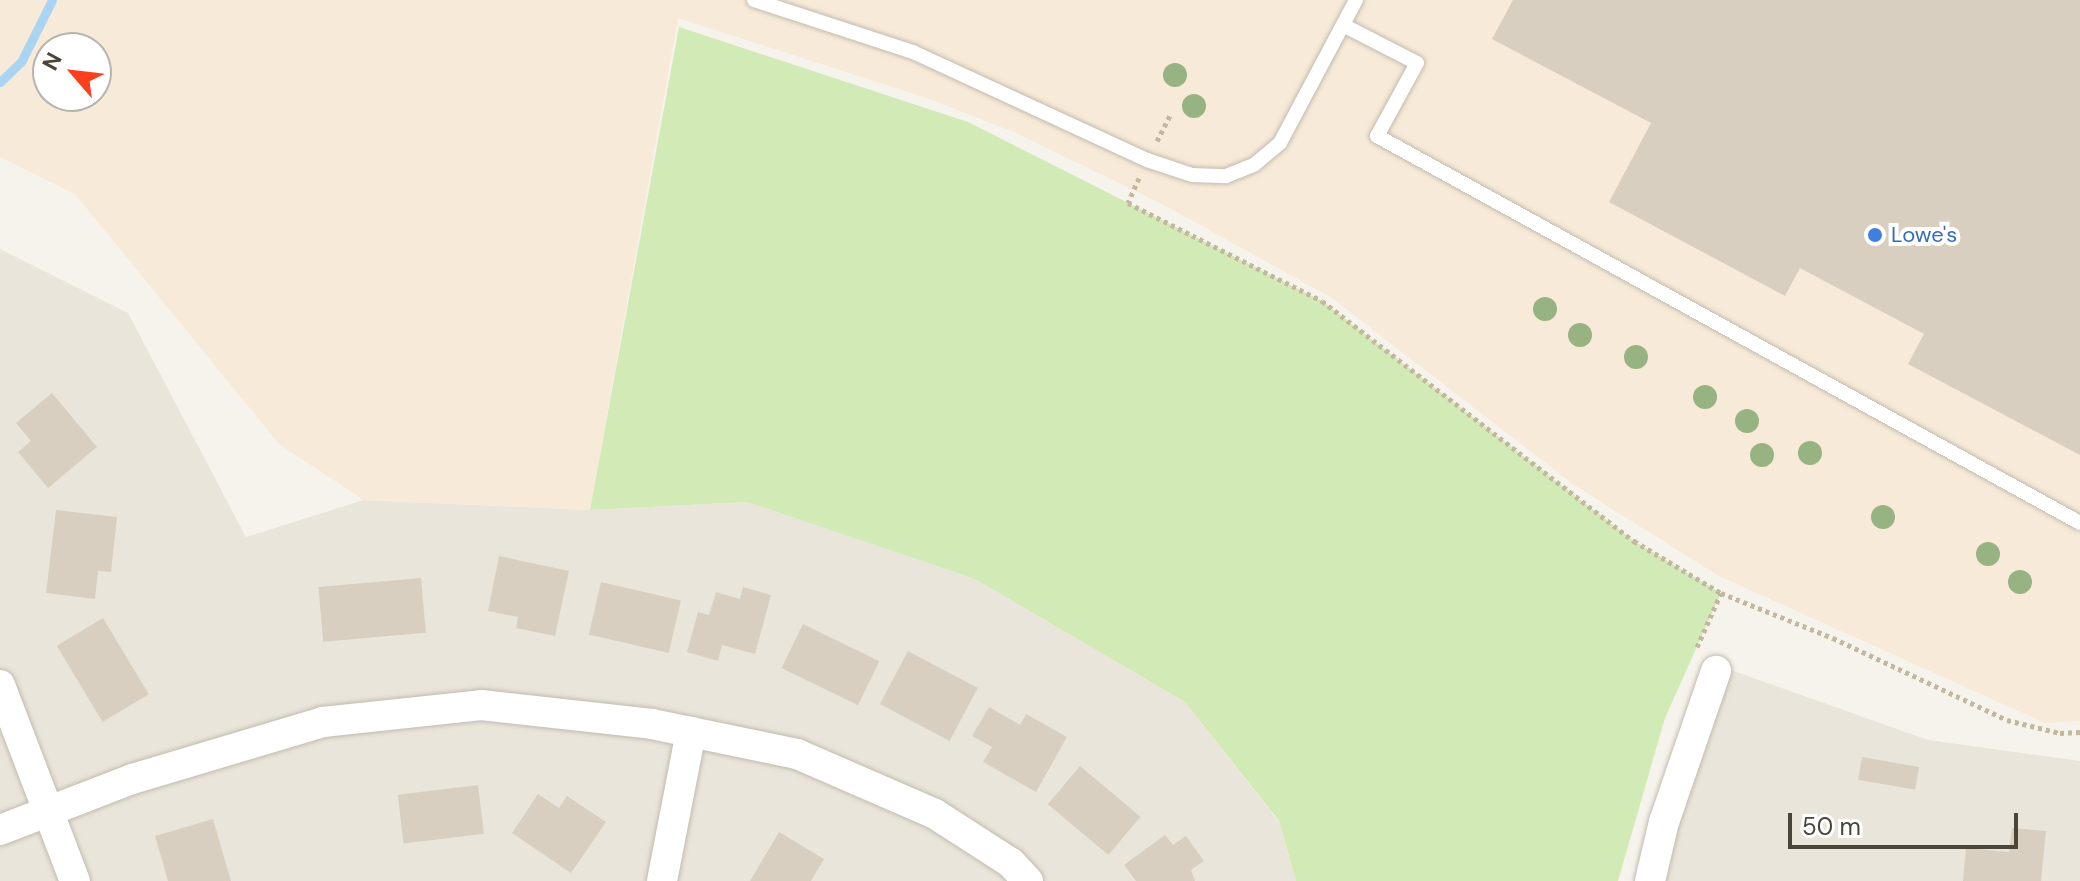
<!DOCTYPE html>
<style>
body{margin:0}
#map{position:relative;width:2080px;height:881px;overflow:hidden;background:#f6f3ec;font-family:"DM Sans",sans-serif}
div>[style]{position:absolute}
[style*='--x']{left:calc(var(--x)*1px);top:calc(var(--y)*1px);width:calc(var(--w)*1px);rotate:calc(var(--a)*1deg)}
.residential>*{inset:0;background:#eae5da}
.commercial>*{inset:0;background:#f7ead8}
.green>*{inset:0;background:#d2eab5}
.stream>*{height:9px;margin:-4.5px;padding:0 4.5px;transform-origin:4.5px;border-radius:4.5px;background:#a9d4f2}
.building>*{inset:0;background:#d8cfc1;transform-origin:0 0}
.path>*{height:5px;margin-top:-2.5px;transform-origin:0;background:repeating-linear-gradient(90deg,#c4b79f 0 4px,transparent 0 8px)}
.roads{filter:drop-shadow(0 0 2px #c2bbae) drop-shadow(0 0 2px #c2bbae)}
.lane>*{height:14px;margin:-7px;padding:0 7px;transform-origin:7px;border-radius:7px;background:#fff}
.street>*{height:30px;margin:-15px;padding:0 15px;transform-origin:15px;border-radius:15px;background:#fff}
.trees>*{width:24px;height:24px;margin:-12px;border-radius:50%;background:#97b381}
.dots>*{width:22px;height:22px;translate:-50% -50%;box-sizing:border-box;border:4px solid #fff;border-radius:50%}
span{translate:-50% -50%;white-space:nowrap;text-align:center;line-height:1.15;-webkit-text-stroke:8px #fff;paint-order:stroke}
.shop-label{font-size:22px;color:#366cbe}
.left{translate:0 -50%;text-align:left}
.north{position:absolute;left:32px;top:32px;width:80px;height:80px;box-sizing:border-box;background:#fff;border:2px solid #b7b4b0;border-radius:50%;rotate:298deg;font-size:22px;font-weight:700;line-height:32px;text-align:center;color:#4b4439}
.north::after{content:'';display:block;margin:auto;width:28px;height:36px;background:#fc3f1d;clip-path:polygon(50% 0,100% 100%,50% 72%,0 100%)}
.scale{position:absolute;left:1788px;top:813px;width:230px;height:36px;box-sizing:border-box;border:4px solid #4b4439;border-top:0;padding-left:10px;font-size:24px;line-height:28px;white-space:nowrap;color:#4b4439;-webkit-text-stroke:6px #fff;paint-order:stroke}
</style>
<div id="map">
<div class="residential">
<div style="clip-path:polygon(0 249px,128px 313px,246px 537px,364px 500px,590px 510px,747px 502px,975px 579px,1185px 702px,1279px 822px,1296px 881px,0 881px)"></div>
<div style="clip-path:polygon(1728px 669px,1928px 740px,2080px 761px,2080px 881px,1661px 881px)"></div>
</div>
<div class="commercial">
<div style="clip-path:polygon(evenodd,0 0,2080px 0,2080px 721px,2045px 723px,1719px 576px,1574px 485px,1332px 298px,1162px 204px,1014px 132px,927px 98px,678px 18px,590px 510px,364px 500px,279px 444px,75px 194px,0 157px,0 0,48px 48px,96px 48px,96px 96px,48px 96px,48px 48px)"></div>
</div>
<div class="green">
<div style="clip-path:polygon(679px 27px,968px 122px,1322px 301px,1634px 541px,1721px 593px,1665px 718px,1618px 881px,1296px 881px,1279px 821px,1185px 702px,975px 579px,747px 502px,590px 510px)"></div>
</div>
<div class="stream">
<div style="--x:0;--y:82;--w:29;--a:-44"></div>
<div style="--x:21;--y:62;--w:69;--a:-63.4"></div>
</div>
<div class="building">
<div style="clip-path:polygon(1513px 0,2080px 0,2080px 455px,1908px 364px,1924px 334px,1800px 268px,1785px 296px,1609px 202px,1651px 123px,1492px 39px)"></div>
<div style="clip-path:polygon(52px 393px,97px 447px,48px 488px,18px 452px,31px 441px,16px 423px)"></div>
<div style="clip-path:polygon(56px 510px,117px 517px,111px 572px,98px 571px,95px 599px,46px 593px)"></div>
<div style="clip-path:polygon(499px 556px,569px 571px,555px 636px,516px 628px,518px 617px,488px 611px)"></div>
<div style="left:421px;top:578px;width:55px;height:103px;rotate:85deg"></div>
<div style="left:601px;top:582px;width:82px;height:54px;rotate:13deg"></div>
<div style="clip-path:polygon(743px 587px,771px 595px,755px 654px,722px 645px,718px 661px,687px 652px,698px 612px,709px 615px,716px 592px,740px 599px)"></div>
<div style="left:103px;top:618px;width:89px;height:54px;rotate:59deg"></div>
<div style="left:803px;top:624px;width:85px;height:49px;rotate:26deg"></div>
<div style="left:908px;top:651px;width:79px;height:60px;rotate:28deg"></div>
<div style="clip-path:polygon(989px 707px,1020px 725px,1026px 714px,1067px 737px,1036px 792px,983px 762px,992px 747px,972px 736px)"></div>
<div style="left:1862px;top:757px;width:58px;height:23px;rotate:10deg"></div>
<div style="left:1080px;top:766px;width:79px;height:50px;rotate:40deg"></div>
<div style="left:478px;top:785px;width:49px;height:81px;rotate:83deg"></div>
<div style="clip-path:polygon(538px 794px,559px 808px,567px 796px,606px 822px,571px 873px,512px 833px)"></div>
<div style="clip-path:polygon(213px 819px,231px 881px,168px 881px,155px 836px)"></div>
<div style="clip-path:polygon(2012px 828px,2046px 831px,2041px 881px,1963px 881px,1966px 848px,2009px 852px)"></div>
<div style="clip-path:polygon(779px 832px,824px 859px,811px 881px,750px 881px)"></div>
<div style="clip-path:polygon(1165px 835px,1173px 845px,1186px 836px,1204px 861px,1191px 870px,1195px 881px,1136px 881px,1124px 865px)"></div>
</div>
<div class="path">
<div style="--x:1157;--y:141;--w:29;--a:-63"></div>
<div style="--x:1139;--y:178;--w:27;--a:114"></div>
<div style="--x:1128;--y:203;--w:217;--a:26.8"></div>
<div style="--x:1322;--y:301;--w:394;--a:37.6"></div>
<div style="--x:1634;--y:541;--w:101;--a:30.9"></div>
<div style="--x:1721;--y:593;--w:121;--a:21.9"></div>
<div style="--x:1833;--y:638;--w:192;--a:25.2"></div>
<div style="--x:2007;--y:720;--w:55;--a:13.8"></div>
<div style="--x:2060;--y:733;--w:20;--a:-3"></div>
<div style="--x:1697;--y:647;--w:59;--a:-66"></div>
</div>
<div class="roads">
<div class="lane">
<div style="--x:754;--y:0;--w:167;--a:18.1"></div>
<div style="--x:913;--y:52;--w:258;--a:24.8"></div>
<div style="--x:1147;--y:160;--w:47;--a:18.4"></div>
<div style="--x:1192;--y:175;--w:34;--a:2"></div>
<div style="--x:1226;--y:176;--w:31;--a:-22"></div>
<div style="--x:1255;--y:164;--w:33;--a:-40"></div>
<div style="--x:1280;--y:143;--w:162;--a:-62"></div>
<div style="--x:1343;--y:25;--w:83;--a:27.2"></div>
<div style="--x:1417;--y:63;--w:83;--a:118.7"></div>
<div style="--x:1377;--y:136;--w:802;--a:28.83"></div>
</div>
<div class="street">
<div style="--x:0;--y:685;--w:210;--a:69.1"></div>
<div style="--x:0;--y:830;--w:142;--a:-21.1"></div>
<div style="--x:132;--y:779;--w:199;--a:-16.6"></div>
<div style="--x:323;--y:722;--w:159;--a:-6.1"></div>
<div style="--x:481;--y:705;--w:172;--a:6.3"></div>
<div style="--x:652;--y:724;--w:148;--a:11.7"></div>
<div style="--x:797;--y:754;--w:150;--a:23.5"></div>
<div style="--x:935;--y:814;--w:90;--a:32.8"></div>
<div style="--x:1011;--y:863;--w:25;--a:47"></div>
<div style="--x:662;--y:881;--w:152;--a:-79"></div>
<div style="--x:1650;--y:881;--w:61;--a:-76.7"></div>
<div style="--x:1664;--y:822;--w:160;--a:-71"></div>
</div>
</div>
<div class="trees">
<div style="left:1175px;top:75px"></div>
<div style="left:1194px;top:106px"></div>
<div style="left:1545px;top:309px"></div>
<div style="left:1580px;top:335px"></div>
<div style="left:1636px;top:357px"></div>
<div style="left:1705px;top:397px"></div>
<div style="left:1747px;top:421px"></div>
<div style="left:1810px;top:453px"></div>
<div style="left:1762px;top:455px"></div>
<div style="left:1883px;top:517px"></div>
<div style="left:1988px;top:554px"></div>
<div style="left:2020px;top:582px"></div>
</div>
<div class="dots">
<div style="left:1875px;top:235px;background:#3f7fe0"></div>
</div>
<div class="shop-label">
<span class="left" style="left:1891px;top:235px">Lowe's</span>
</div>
<div class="north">N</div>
<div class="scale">50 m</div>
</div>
